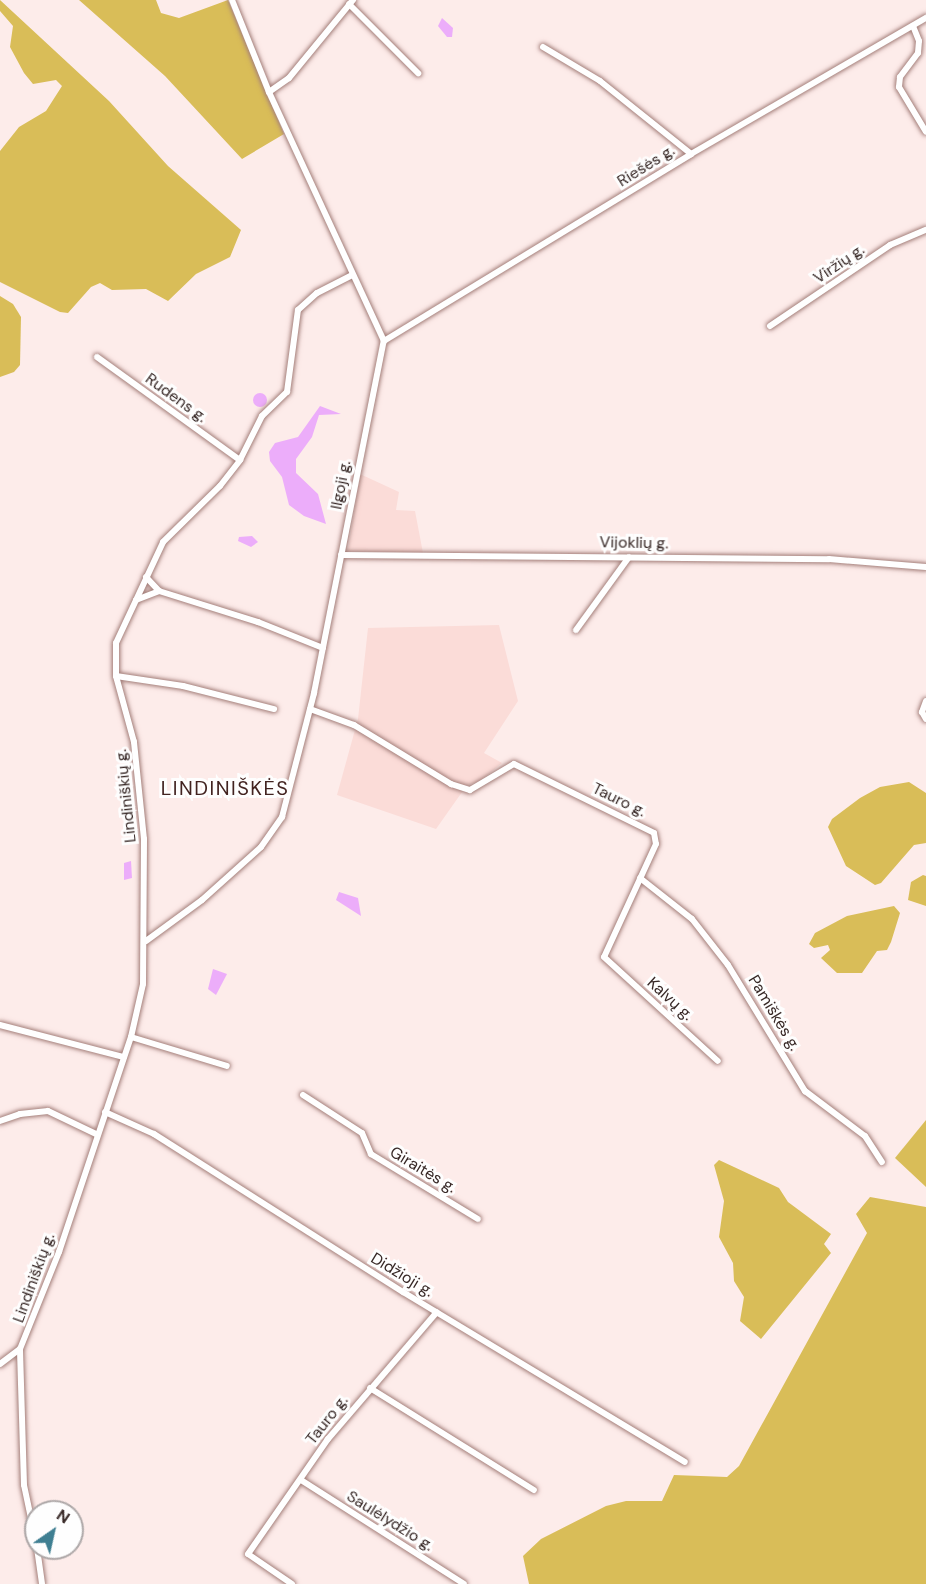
<!DOCTYPE html>
<meta charset="utf-8">
<style>
body{margin:0}
#map{position:relative;width:926px;height:1584px;overflow:hidden;background:#fdecea;font-family:"DM Sans",sans-serif}
div>[style]{position:absolute}
[style*='--x']{left:calc(var(--x)*1px);top:calc(var(--y)*1px);width:calc(var(--w)*1px);rotate:calc(var(--a)*1deg)}
.built>*{inset:0;background:#fbdcd8}
.forest>*{inset:0;background:#d9bd58}
.water>*{inset:0;background:#ecadfa}
.round{border-radius:50%}
.roads{filter:drop-shadow(0 0 2px #a47f7a) drop-shadow(0 0 2px #a47f7a)}
.street>*{height:6px;margin:-3px;padding:0 3px;transform-origin:3px;border-radius:3px;background:#fff}
span{translate:-50% -50%;white-space:nowrap;text-align:center;line-height:1.15;-webkit-text-stroke:6px #fefefe;paint-order:stroke}
.street-label{font-size:16px;color:#372826}
.quarter-label{font-size:20px;color:#422320;letter-spacing:1.5px}
.north{position:absolute;left:24px;top:1500px;width:60px;height:60px;box-sizing:border-box;background:#fefefe;border:2px solid #aea8a8;border-radius:50%;rotate:34deg;font-size:16px;font-weight:700;line-height:24px;text-align:center;color:#372826}
.north::after{content:'';display:block;margin:auto;width:21px;height:27px;background:#3f7f92;clip-path:polygon(50% 0,100% 100%,50% 72%,0 100%)}
</style>
<div id="map">
<div class="built">
<div style="clip-path:polygon(360px 474px,399px 492px,396px 510px,415px 511px,423px 553px,348px 551px)"></div>
<div style="clip-path:polygon(499px 625px,518px 701px,484px 753px,502px 763px,480px 781px,467px 785px,436px 829px,337px 795px,358px 719px,368px 628px)"></div>
</div>
<div class="forest">
<div style="clip-path:polygon(0 0,109px 101px,168px 166px,241px 230px,230px 257px,196px 274px,168px 301px,146px 289px,112px 290px,100px 283px,91px 287px,68px 313px,60px 312px,0 282px,0 151px,19px 127px,46px 111px,62px 86px,56px 80px,33px 84px,24px 73px,10px 47px,13px 26px,0 11px)"></div>
<div style="clip-path:polygon(79px 0,156px 0,161px 13px,179px 18px,228px 0,284px 134px,242px 159px,165px 76px)"></div>
<div style="clip-path:polygon(0 296px,13px 304px,21px 317px,20px 365px,14px 372px,0 377px)"></div>
<div style="clip-path:polygon(909px 782px,926px 793px,926px 843px,914px 845px,881px 883px,875px 885px,846px 866px,828px 827px,832px 819px,860px 798px,880px 787px)"></div>
<div style="clip-path:polygon(923px 875px,926px 876px,926px 906px,908px 900px,911px 882px)"></div>
<div style="clip-path:polygon(894px 906px,900px 913px,891px 942px,887px 950px,877px 951px,862px 973px,837px 973px,821px 958px,830px 950px,828px 945px,814px 948px,809px 944px,815px 933px,847px 916px)"></div>
<div style="clip-path:polygon(926px 1120px,926px 1187px,895px 1158px)"></div>
<div style="clip-path:polygon(719px 1160px,779px 1188px,788px 1202px,831px 1234px,824px 1244px,831px 1253px,761px 1339px,740px 1321px,744px 1297px,734px 1281px,733px 1263px,719px 1237px,724px 1201px,714px 1165px)"></div>
<div style="clip-path:polygon(870px 1197px,926px 1207px,926px 1584px,529px 1584px,523px 1556px,541px 1539px,606px 1506px,626px 1501px,662px 1501px,674px 1475px,727px 1477px,739px 1466px,867px 1233px,856px 1214px)"></div>
</div>
<div class="water">
<div style="clip-path:polygon(442px 18px,453px 28px,452px 37px,447px 37px,438px 26px)"></div>
<div class="round" style="left:253px;top:393px;width:14px;height:14px"></div>
<div style="clip-path:polygon(320px 406px,341px 414px,319px 415px,312px 437px,296px 459px,296px 473px,318px 494px,326px 524px,304px 516px,289px 505px,282px 477px,270px 461px,269px 452px,275px 443px,298px 437px)"></div>
<div style="clip-path:polygon(252px 536px,258px 542px,251px 547px,238px 541px,239px 537px)"></div>
<div style="clip-path:polygon(131px 861px,132px 878px,124px 880px,124px 863px)"></div>
<div style="clip-path:polygon(339px 892px,358px 898px,361px 916px,336px 900px)"></div>
<div style="clip-path:polygon(213px 969px,227px 974px,216px 995px,208px 989px)"></div>
</div>
<div class="roads">
<div class="street">
<div style="--x:349;--y:4;--w:98;--a:45"></div>
<div style="--x:913;--y:26;--w:16;--a:68"></div>
<div style="--x:919;--y:41;--w:12;--a:95"></div>
<div style="--x:918;--y:53;--w:30;--a:127"></div>
<div style="--x:900;--y:77;--w:10;--a:96"></div>
<div style="--x:899;--y:87;--w:52;--a:59"></div>
<div style="--x:543;--y:47;--w:66;--a:30.8"></div>
<div style="--x:600;--y:81;--w:117;--a:38.7"></div>
<div style="--x:269;--y:92;--w:24;--a:-35"></div>
<div style="--x:289;--y:78;--w:101;--a:-50.6"></div>
<div style="--x:770;--y:326;--w:145;--a:-34"></div>
<div style="--x:890;--y:245;--w:39;--a:-23"></div>
<div style="--x:384;--y:341;--w:359;--a:-31.3"></div>
<div style="--x:691;--y:154;--w:272;--a:-30.1"></div>
<div style="--x:97;--y:357;--w:176;--a:35.8"></div>
<div style="--x:341;--y:555;--w:488;--a:0.5"></div>
<div style="--x:829;--y:559;--w:97;--a:4.7"></div>
<div style="--x:146;--y:577;--w:19;--a:47"></div>
<div style="--x:159;--y:591;--w:104;--a:17.4"></div>
<div style="--x:258;--y:622;--w:70;--a:21.8"></div>
<div style="--x:136;--y:600;--w:25;--a:-21"></div>
<div style="--x:576;--y:630;--w:90;--a:-54"></div>
<div style="--x:116;--y:676;--w:68;--a:8.5"></div>
<div style="--x:183;--y:686;--w:94;--a:14.2"></div>
<div style="--x:926;--y:701;--w:12;--a:110"></div>
<div style="--x:922;--y:712;--w:8;--a:60"></div>
<div style="--x:310;--y:709;--w:47;--a:20"></div>
<div style="--x:354;--y:725;--w:114;--a:31.3"></div>
<div style="--x:451;--y:784;--w:20;--a:18"></div>
<div style="--x:470;--y:790;--w:51;--a:-30.6"></div>
<div style="--x:514;--y:764;--w:156;--a:26.2"></div>
<div style="--x:654;--y:833;--w:11;--a:80"></div>
<div style="--x:656;--y:844;--w:124;--a:114.7"></div>
<div style="--x:604;--y:957;--w:154;--a:42.4"></div>
<div style="--x:640;--y:878;--w:66;--a:38.3"></div>
<div style="--x:692;--y:919;--w:58;--a:52"></div>
<div style="--x:728;--y:965;--w:148;--a:58.6"></div>
<div style="--x:805;--y:1091;--w:75;--a:36.9"></div>
<div style="--x:865;--y:1136;--w:31;--a:57"></div>
<div style="--x:146;--y:941;--w:69;--a:-36.2"></div>
<div style="--x:202;--y:900;--w:79;--a:-41.9"></div>
<div style="--x:261;--y:847;--w:37;--a:-55"></div>
<div style="--x:282;--y:817;--w:128;--a:-75.5"></div>
<div style="--x:314;--y:693;--w:359;--a:-78.8"></div>
<div style="--x:384;--y:341;--w:274;--a:-114.8"></div>
<div style="--x:269;--y:92;--w:99;--a:-111.9"></div>
<div style="--x:0;--y:1025;--w:128;--a:14.5"></div>
<div style="--x:131;--y:1037;--w:100;--a:16.8"></div>
<div style="--x:303;--y:1095;--w:70;--a:32.8"></div>
<div style="--x:362;--y:1133;--w:23;--a:67"></div>
<div style="--x:371;--y:1154;--w:125;--a:31.3"></div>
<div style="--x:105;--y:1112;--w:54;--a:24.2"></div>
<div style="--x:154;--y:1134;--w:295;--a:32.4"></div>
<div style="--x:403;--y:1292;--w:329;--a:31.1"></div>
<div style="--x:0;--y:1121;--w:21;--a:-19"></div>
<div style="--x:20;--y:1114;--w:28;--a:-6"></div>
<div style="--x:48;--y:1111;--w:55;--a:25.6"></div>
<div style="--x:0;--y:1364;--w:25;--a:-37"></div>
<div style="--x:370;--y:1388;--w:193;--a:31.9"></div>
<div style="--x:301;--y:1480;--w:193;--a:32.5"></div>
<div style="--x:36;--y:1542;--w:58;--a:-101.9"></div>
<div style="--x:24;--y:1485;--w:136;--a:-91.7"></div>
<div style="--x:20;--y:1349;--w:105;--a:-68.1"></div>
<div style="--x:59;--y:1252;--w:227;--a:-71.5"></div>
<div style="--x:131;--y:1037;--w:54;--a:-77.2"></div>
<div style="--x:143;--y:984;--w:145;--a:-89.6"></div>
<div style="--x:144;--y:839;--w:98;--a:-95.9"></div>
<div style="--x:134;--y:742;--w:68;--a:-105.3"></div>
<div style="--x:116;--y:676;--w:33;--a:-90"></div>
<div style="--x:116;--y:643;--w:111;--a:-65"></div>
<div style="--x:163;--y:542;--w:80;--a:-44.5"></div>
<div style="--x:220;--y:486;--w:33;--a:-52"></div>
<div style="--x:240;--y:460;--w:49;--a:-63.4"></div>
<div style="--x:262;--y:416;--w:35;--a:-44"></div>
<div style="--x:287;--y:392;--w:83;--a:-82.4"></div>
<div style="--x:298;--y:310;--w:25;--a:-42"></div>
<div style="--x:317;--y:293;--w:39;--a:-27"></div>
<div style="--x:37;--y:1548;--w:36;--a:82"></div>
<div style="--x:292;--y:1584;--w:53;--a:-145.7"></div>
<div style="--x:248;--y:1554;--w:140;--a:-55.2"></div>
<div style="--x:328;--y:1439;--w:167;--a:-49.4"></div>
</div>
</div>
<div class="street-label">
<span style="left:646px;top:166px;rotate:-32deg">Riešės g.</span>
<span style="left:839px;top:264px;rotate:-34deg">Viržių g.</span>
<span style="left:176px;top:398px;rotate:36deg">Rudens g.</span>
<span style="left:341px;top:485px;rotate:-79deg">Ilgoji g.</span>
<span style="left:634px;top:543px;rotate:1deg">Vijoklių g.</span>
<span style="left:126px;top:796px;rotate:-96deg">Lindiniškių g.</span>
<span style="left:619px;top:800px;rotate:26deg">Tauro g.</span>
<span style="left:670px;top:999px;rotate:42deg">Kalvų g.</span>
<span style="left:774px;top:1013px;rotate:59deg">Pamiškės g.</span>
<span style="left:423px;top:1170px;rotate:31deg">Giraitės g.</span>
<span style="left:402px;top:1275px;rotate:31deg">Didžioji g.</span>
<span style="left:34px;top:1278px;rotate:-70deg">Lindiniškių g.</span>
<span style="left:327px;top:1420px;rotate:-52deg">Tauro g.</span>
<span style="left:390px;top:1521px;rotate:32deg">Saulėlydžio g.</span>
</div>
<div class="quarter-label">
<span style="left:225px;top:788px">LINDINIŠKĖS</span>
</div>
<div class="north">N</div>
</div>
